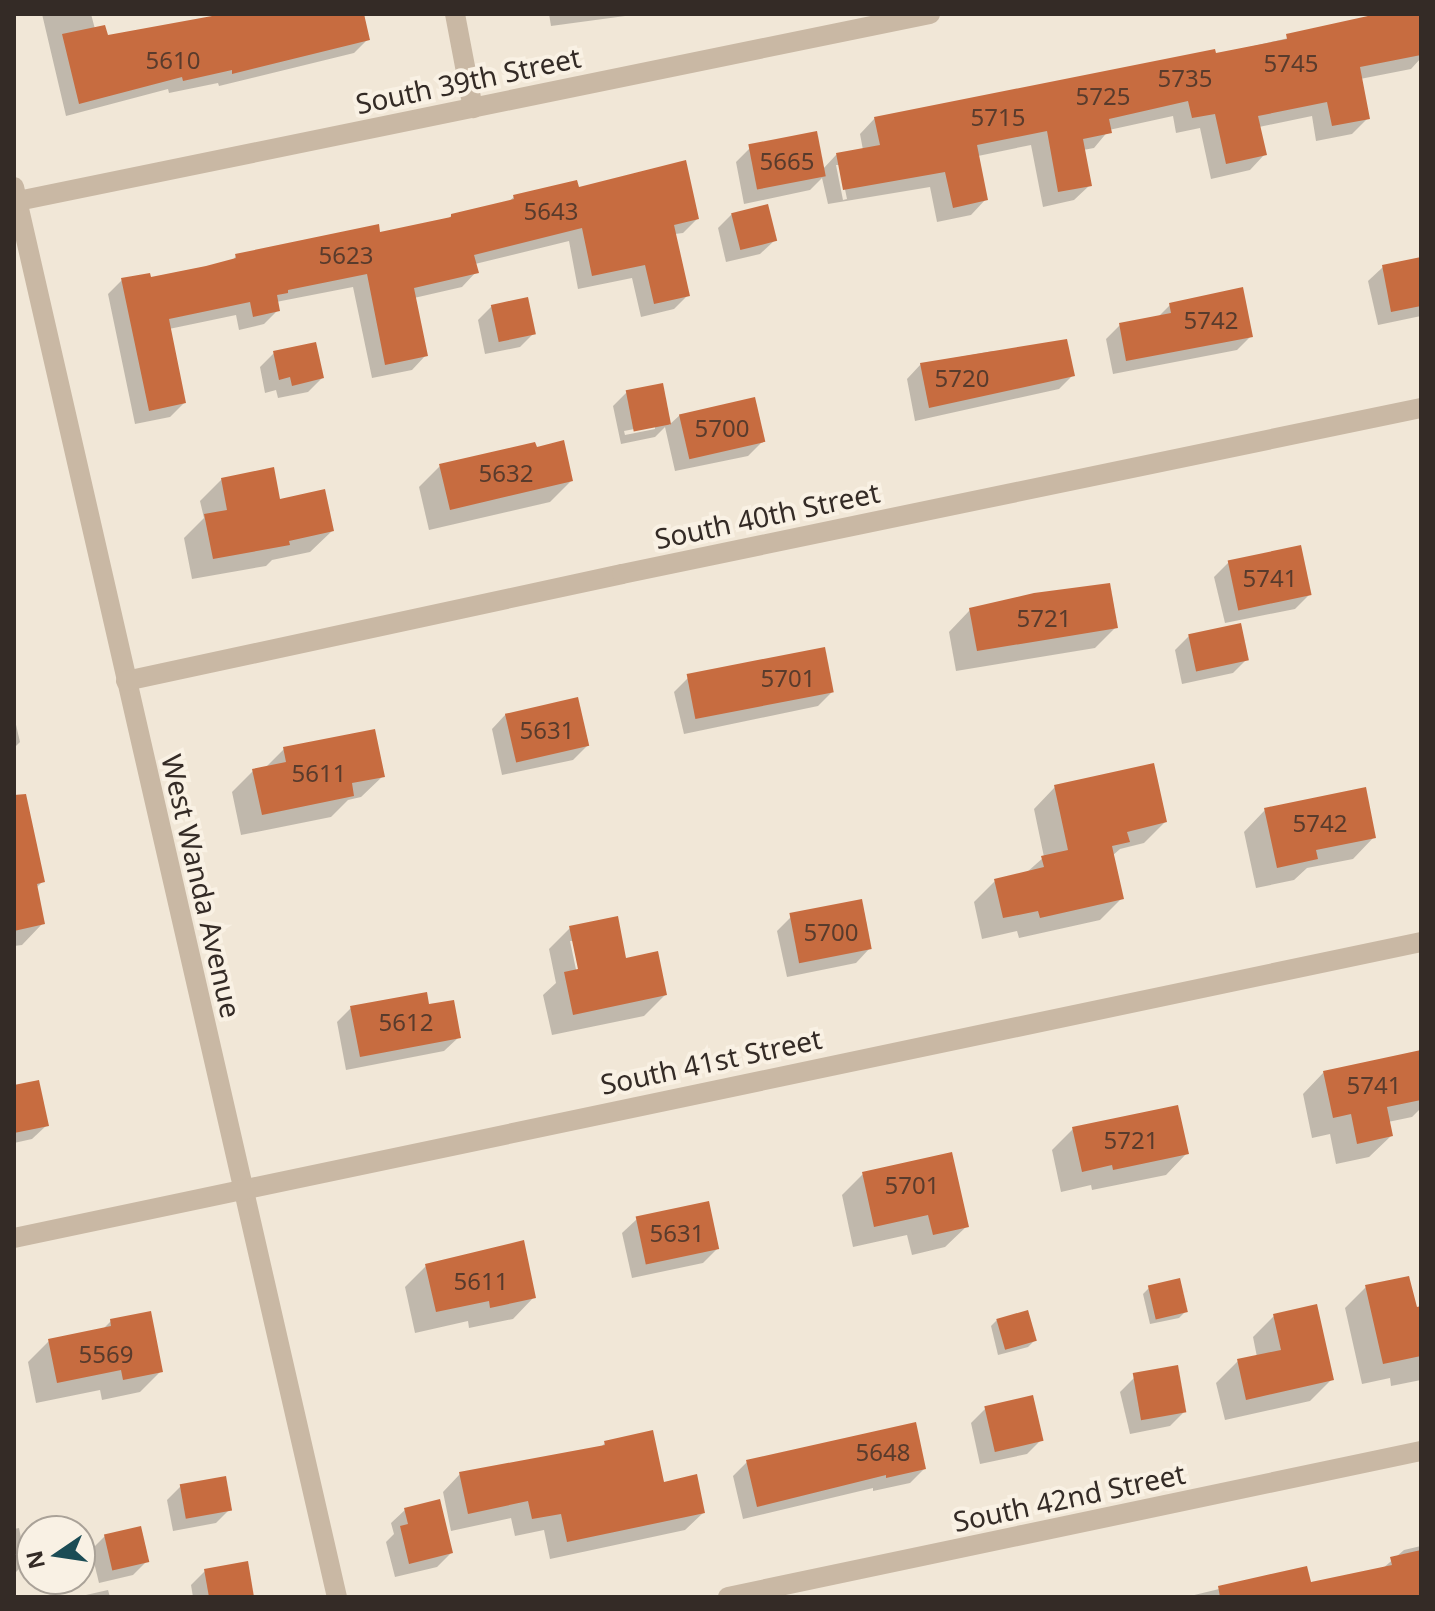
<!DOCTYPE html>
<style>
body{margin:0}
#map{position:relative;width:1435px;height:1611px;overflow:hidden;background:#f1e7d7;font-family:"Noto Sans",sans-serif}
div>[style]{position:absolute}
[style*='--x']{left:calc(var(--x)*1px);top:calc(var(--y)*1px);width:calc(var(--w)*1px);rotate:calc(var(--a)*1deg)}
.shadow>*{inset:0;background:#0003}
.building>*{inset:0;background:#c76c40;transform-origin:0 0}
.minor>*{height:20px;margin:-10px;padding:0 10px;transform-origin:10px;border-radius:10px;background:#c9b8a4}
span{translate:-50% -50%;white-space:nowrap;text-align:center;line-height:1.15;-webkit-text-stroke:8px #f9f1e4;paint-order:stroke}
.number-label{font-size:24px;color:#593b2c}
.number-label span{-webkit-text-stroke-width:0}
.street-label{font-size:28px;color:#342b26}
.frame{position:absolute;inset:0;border:16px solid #342b26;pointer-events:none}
.north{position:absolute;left:16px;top:1515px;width:80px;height:80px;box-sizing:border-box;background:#f9f1e4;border:2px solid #aaa298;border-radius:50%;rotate:257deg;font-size:22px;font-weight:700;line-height:32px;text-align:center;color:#342b26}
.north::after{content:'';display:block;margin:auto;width:28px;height:36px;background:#1b4c55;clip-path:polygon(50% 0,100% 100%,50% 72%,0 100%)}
</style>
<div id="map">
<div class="shadow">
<div style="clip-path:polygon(42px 14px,91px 14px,95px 29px,106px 38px,227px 14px,364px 14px,368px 39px,354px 53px,219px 86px,218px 83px,169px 93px,168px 89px,66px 116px)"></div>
<div style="clip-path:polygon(549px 14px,640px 14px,551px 26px)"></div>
<div style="clip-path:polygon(evenodd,1393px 14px,1419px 14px,1421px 58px,1411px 69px,1360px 79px,1368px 118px,1352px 134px,1316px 141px,1312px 116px,1259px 127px,1265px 154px,1250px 170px,1211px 179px,1200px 128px,1176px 133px,1173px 116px,1109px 130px,1094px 148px,1083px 150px,1090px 185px,1074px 200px,1043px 207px,1031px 145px,978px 156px,986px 199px,971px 215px,937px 222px,930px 187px,828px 204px,822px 178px,810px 190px,744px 204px,736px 162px,750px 148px,823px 169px,836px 155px,863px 150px,860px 134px,875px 118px,1215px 55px,1393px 14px,836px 165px,840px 165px,847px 199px,843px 200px,836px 165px)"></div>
<div style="clip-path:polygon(578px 190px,697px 219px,683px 233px,675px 234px,688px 295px,674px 309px,641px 317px,632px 278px,578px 289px,569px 241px,475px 264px,476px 272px,462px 287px,414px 298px,426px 355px,412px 370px,372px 378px,353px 287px,276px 302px,278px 310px,264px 324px,239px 330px,236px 315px,169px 329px,184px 403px,170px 417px,135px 424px,108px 294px,122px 280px,150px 279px,232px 261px,236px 256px,379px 235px,447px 220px,452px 215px,508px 202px,514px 197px)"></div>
<div style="clip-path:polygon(732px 214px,775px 240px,760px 254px,726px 262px,718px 228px)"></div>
<div style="clip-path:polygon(1421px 259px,1421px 316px,1378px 325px,1368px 281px,1383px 267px)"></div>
<div style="clip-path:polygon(1170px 305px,1251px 336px,1237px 350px,1113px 374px,1106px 339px,1120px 325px,1157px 318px)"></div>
<div style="clip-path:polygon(492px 306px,534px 333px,520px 347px,485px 354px,478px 320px)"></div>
<div style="clip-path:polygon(993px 351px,994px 356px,1073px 375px,1059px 389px,915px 421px,907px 379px,921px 364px)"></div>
<div style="clip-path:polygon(274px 353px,322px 378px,308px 392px,278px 398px,276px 390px,265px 393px,260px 367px)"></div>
<div style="clip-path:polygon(evenodd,661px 385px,669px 425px,680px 415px,762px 442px,748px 456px,675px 471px,665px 427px,655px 437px,621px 444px,613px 406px,627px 392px,661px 385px,655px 425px,655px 429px,625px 435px,624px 431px,655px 425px)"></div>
<div style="clip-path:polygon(535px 449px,571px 481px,550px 502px,429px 530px,419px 487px,440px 466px)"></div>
<div style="clip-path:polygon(222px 479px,278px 501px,332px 531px,310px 552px,272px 560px,266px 566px,192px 579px,184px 538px,204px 518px,200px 501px)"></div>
<div style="clip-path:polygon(1229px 562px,1309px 595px,1295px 609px,1225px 623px,1214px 577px)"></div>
<div style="clip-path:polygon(970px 610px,1116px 627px,1095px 648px,956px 671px,949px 632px)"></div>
<div style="clip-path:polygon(1189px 636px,1247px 659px,1233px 673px,1182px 684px,1175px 650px)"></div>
<div style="clip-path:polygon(688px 678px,832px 692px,818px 706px,684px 734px,674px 692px)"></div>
<div style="clip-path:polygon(506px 714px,587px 746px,573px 760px,502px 775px,492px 729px)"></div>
<div style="clip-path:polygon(14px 716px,20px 742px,14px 748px)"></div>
<div style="clip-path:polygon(284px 749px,383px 776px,361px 797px,348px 800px,331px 817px,241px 835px,232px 792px,253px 771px,265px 768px)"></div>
<div style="clip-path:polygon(1055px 787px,1165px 822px,1144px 843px,1120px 849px,1112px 856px,1122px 898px,1100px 920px,1019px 938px,1017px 931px,982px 939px,974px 902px,995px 881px,1026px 873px,1044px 857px,1034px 809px)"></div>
<div style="clip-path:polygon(1265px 810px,1374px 837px,1353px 859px,1307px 868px,1294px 880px,1256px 888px,1244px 832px)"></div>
<div style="clip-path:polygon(14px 823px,43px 881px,36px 888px,43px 923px,22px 945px,14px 946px)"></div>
<div style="clip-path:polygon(791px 917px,870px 948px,856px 963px,787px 977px,777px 931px)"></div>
<div style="clip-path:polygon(evenodd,570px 928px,625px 960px,665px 995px,644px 1016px,552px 1035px,543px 995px,556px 983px,549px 949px,570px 928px,570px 941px,574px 941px,582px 978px,578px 979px,570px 941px)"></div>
<div style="clip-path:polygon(427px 1007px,459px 1037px,444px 1051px,346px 1070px,337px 1022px,351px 1008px)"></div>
<div style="clip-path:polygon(1421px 1052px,1421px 1108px,1412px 1117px,1388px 1122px,1391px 1136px,1369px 1157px,1336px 1164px,1330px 1134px,1312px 1138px,1303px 1094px,1324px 1072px)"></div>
<div style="clip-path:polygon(14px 1087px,47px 1125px,32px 1139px,14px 1143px)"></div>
<div style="clip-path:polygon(1073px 1129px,1187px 1153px,1166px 1175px,1092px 1190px,1091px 1185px,1061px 1192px,1052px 1150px)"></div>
<div style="clip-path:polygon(863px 1174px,967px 1226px,945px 1247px,912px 1255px,907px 1235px,853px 1247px,842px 1195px)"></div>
<div style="clip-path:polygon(637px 1219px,717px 1249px,703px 1263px,632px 1278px,622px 1233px)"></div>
<div style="clip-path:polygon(426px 1266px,534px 1297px,513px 1319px,469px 1328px,468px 1321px,415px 1333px,405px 1287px)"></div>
<div style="clip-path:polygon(1366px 1287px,1415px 1309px,1421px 1308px,1421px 1380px,1391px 1386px,1390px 1378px,1362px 1384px,1345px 1308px)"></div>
<div style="clip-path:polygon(1149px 1288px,1186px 1311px,1179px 1318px,1150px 1324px,1143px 1294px)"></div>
<div style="clip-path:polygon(1274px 1316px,1332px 1379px,1310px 1401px,1225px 1420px,1216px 1383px,1238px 1361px,1257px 1357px,1253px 1337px)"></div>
<div style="clip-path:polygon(997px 1320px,1034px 1341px,1028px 1347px,998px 1355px,991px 1326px)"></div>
<div style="clip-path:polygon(111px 1321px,161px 1371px,140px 1392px,102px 1400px,100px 1390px,36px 1403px,28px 1362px,49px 1341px,102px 1330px)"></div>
<div style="clip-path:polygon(1134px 1378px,1184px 1412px,1170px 1426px,1130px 1434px,1120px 1392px)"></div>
<div style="clip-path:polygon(985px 1409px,1041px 1440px,1027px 1454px,980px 1464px,971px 1423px)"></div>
<div style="clip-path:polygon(605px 1443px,703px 1513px,685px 1530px,550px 1559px,544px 1530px,515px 1536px,511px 1518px,451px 1531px,443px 1492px,460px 1474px,600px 1448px)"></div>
<div style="clip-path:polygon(747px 1462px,924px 1469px,910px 1483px,873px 1491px,873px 1488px,743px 1519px,733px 1476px)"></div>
<div style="clip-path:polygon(181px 1486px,230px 1509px,216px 1523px,173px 1531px,167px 1500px)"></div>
<div style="clip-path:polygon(406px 1509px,451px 1553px,437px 1567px,395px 1577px,386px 1542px,394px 1534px,391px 1523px)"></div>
<div style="clip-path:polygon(19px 1528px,26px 1562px,14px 1574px,14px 1529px)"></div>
<div style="clip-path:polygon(105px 1536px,147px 1561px,133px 1575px,99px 1583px,91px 1550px)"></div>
<div style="clip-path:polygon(1421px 1546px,1421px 1597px,1186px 1597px,1306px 1568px,1309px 1584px,1382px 1569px,1404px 1550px)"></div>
<div style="clip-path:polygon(205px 1571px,252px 1597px,193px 1597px,191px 1585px)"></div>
<div style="clip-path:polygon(108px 1590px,110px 1597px,77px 1597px)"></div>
</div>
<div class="building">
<div style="clip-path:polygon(223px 14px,364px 14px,370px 40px,232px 74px,232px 70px,183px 81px,182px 77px,79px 104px,62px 34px,105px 25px,108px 35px)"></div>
<div style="clip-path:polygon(1377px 14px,1421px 14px,1421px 55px,1360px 67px,1370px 119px,1332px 126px,1327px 102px,1258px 116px,1267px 155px,1226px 164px,1215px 114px,1192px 118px,1188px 101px,1109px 119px,1112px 133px,1083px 139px,1092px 186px,1058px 192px,1047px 131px,977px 145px,988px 200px,953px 208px,945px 172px,843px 190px,836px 153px,880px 145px,874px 117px,1215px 49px,1216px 53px,1287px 39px,1286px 34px)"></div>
<div style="left:817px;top:131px;width:46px;height:70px;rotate:79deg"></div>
<div style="clip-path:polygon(686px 160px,699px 219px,674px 225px,690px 296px,654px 304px,645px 265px,592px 276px,582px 228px,474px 255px,479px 273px,414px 288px,428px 356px,385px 365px,367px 274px,288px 290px,288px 293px,277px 295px,280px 311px,253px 317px,250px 302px,169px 319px,186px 403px,149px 411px,121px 278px,150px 273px,151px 277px,206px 266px,236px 258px,235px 254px,379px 224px,380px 232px,451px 217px,451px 214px,514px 199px,513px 195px,577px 180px,579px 187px)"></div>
<div style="left:768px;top:204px;width:38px;height:38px;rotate:76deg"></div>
<div style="clip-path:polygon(1421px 257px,1421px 306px,1391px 312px,1382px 265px)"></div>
<div style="clip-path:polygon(1243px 287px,1253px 337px,1126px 361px,1119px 323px,1171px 313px,1169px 303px)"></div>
<div style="left:528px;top:297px;width:38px;height:38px;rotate:78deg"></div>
<div style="clip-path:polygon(1067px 339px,1075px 376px,929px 408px,920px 363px)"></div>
<div style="clip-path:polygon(316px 342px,324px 378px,292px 386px,290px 377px,279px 380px,273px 351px)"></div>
<div style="left:663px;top:383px;width:42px;height:38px;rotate:79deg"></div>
<div style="left:755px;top:397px;width:46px;height:78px;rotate:77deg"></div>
<div style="clip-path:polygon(564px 440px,573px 481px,450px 510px,439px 464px,535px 442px,537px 447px)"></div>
<div style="clip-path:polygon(274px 467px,280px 499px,325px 489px,334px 531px,289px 541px,290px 545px,213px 559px,204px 514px,227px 510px,221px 478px)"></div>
<div style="left:1301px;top:545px;width:51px;height:75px;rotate:78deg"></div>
<div style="clip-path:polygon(1110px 583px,1118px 628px,977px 651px,969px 608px,1034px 593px)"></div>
<div style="left:1241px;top:623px;width:38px;height:54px;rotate:78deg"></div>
<div style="left:825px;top:647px;width:46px;height:141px;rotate:79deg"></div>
<div style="left:578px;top:697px;width:50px;height:75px;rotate:77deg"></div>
<div style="clip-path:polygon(375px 729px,385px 777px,352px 783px,354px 796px,262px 815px,252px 769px,286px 762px,283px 747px)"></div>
<div style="clip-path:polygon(1154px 763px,1167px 822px,1127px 832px,1130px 842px,1112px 846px,1124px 899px,1040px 918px,1038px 911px,1003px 918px,994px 879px,1044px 867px,1041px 856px,1068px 850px,1054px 785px)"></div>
<div style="clip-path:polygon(1366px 787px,1376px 838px,1316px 850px,1318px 859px,1277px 868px,1264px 808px)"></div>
<div style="clip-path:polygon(26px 794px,45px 882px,37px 884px,45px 924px,14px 931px,14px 795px)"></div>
<div style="left:862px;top:899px;width:51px;height:74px;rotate:79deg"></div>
<div style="clip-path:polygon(618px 916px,626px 958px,658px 951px,667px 995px,573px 1015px,564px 972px,578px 969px,569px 926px)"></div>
<div style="clip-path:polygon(427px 992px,429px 1004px,454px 1000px,461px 1038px,360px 1057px,350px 1006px)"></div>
<div style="clip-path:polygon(1421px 1050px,1421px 1100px,1387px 1107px,1393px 1136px,1357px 1144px,1351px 1114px,1333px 1118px,1323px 1071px)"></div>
<div style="clip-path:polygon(39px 1080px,49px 1126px,14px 1133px,14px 1085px)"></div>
<div style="clip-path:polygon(1178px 1105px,1189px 1154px,1113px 1170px,1112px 1165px,1082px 1172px,1072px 1127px)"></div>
<div style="clip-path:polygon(952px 1152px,969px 1227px,933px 1235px,928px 1215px,874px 1227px,862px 1172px)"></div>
<div style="left:709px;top:1201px;width:49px;height:75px;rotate:78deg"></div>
<div style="clip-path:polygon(524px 1240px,536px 1298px,490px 1308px,489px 1301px,436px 1312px,425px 1264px)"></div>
<div style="clip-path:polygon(1409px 1276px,1417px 1307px,1421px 1306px,1421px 1356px,1383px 1364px,1365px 1285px)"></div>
<div style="left:1180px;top:1278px;width:35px;height:33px;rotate:77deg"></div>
<div style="clip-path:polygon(1317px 1304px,1334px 1380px,1246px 1400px,1237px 1359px,1281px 1350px,1273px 1314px)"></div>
<div style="left:1028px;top:1310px;width:32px;height:33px;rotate:74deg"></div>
<div style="clip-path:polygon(151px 1311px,163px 1372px,123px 1380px,121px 1370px,57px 1383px,48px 1339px,111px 1326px,110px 1319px)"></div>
<div style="left:1178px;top:1365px;width:48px;height:46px;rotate:80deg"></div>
<div style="left:1033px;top:1395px;width:47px;height:50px;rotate:77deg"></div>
<div style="clip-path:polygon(916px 1422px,926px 1469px,886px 1478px,886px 1475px,757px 1507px,746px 1460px)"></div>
<div style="clip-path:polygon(653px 1430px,664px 1482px,697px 1474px,705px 1513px,567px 1542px,561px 1514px,532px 1519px,528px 1501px,468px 1514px,459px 1472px,605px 1445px,604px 1441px)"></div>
<div style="left:226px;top:1476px;width:35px;height:47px;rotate:80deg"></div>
<div style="clip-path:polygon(440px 1499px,453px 1553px,409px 1564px,400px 1526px,408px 1524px,404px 1508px)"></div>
<div style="left:141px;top:1526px;width:37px;height:38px;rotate:77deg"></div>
<div style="clip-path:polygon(1421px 1550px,1421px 1597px,1220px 1597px,1218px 1586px,1307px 1566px,1311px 1582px,1392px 1565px,1390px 1557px)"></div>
<div style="clip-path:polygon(248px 1561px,254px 1597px,209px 1597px,204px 1569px)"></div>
</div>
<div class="minor">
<div style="--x:455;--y:14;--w:96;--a:79.2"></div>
<div style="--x:14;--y:187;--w:1447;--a:77.1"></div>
<div style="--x:18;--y:201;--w:931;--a:-11.59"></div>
<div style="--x:126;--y:681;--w:507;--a:-12.17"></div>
<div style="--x:622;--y:574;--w:816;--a:-11.74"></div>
<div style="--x:14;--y:1238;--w:1438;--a:-11.88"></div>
<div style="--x:728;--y:1597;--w:708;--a:-11.9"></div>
</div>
<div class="number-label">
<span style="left:173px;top:60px">5610</span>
<span style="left:1291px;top:63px">5745</span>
<span style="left:1185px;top:78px">5735</span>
<span style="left:1103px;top:96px">5725</span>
<span style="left:998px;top:117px">5715</span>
<span style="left:787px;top:161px">5665</span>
<span style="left:551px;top:211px">5643</span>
<span style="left:346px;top:255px">5623</span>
<span style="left:1211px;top:320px">5742</span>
<span style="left:962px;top:378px">5720</span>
<span style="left:722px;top:428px">5700</span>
<span style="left:506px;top:473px">5632</span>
<span style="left:1270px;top:578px">5741</span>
<span style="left:1044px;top:618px">5721</span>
<span style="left:788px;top:678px">5701</span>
<span style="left:547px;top:730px">5631</span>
<span style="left:319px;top:773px">5611</span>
<span style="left:1320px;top:823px">5742</span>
<span style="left:831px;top:932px">5700</span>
<span style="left:406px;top:1022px">5612</span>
<span style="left:1374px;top:1085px">5741</span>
<span style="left:1131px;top:1140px">5721</span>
<span style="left:912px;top:1185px">5701</span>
<span style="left:677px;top:1233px">5631</span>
<span style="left:481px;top:1281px">5611</span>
<span style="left:106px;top:1354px">5569</span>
<span style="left:883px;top:1452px">5648</span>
</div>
<div class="street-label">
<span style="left:468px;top:80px;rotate:-12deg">South 39th Street</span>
<span style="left:767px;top:515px;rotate:-12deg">South 40th Street</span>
<span style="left:202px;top:886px;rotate:77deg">West Wanda Avenue</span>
<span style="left:711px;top:1061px;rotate:-12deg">South 41st Street</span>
<span style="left:1069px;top:1497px;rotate:-12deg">South 42nd Street</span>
</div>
<div class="frame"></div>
<div class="north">N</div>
</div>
